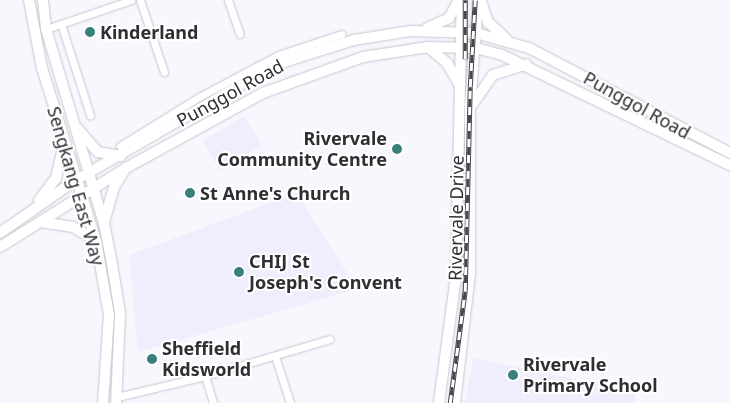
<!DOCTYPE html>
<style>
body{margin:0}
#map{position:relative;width:730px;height:403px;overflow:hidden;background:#f8f7fe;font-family:"Noto Sans",sans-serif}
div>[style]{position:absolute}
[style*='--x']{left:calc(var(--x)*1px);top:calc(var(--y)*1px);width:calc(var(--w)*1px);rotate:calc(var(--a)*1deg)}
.built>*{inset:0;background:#f0edfc;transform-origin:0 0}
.roads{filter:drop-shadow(0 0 1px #c8c6d1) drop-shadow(0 0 1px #c8c6d1)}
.street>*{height:7px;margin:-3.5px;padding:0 3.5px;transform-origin:3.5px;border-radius:3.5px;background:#fff}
.secondary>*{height:10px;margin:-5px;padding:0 5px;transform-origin:5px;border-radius:5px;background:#fff}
.rail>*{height:4.5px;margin-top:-2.25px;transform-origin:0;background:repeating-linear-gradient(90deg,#fff 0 8px,#48474c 0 16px);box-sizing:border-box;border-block:1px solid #48474c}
.dots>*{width:14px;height:14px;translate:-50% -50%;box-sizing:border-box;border:2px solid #fff;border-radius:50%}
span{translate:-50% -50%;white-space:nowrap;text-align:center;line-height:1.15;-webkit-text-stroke:4px #fff;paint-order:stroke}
.poi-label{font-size:18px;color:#2f2e32;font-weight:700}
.left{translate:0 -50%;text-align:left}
.right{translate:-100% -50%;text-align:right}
.street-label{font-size:18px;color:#2f2e32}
</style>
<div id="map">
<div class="built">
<div style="left:245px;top:116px;width:34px;height:49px;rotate:60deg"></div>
<div style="clip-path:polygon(297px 193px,357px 289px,138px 352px,129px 255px)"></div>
<div style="clip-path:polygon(473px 358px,636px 392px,634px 403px,465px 403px)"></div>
</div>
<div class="roads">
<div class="street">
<div style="--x:140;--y:0;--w:76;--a:71.6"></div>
<div style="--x:228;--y:0;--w:36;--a:71"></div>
<div style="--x:61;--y:24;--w:96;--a:72.3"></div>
<div style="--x:46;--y:29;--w:90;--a:-18.8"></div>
<div style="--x:120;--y:146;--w:93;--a:-31.8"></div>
<div style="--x:199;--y:97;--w:89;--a:-28"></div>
<div style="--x:278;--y:55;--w:67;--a:-18.2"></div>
<div style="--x:275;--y:356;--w:49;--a:72.3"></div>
<div style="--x:205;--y:376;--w:28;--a:73"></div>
<div style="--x:117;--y:397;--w:90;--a:-13.4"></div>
<div style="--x:205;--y:376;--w:130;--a:-16.5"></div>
</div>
<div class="secondary">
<div style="--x:29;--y:0;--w:69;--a:79.2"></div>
<div style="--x:42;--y:68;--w:181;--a:72.7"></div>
<div style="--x:96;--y:241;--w:75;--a:80"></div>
<div style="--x:109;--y:315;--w:88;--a:93.9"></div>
<div style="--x:43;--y:0;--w:29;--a:84"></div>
<div style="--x:46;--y:29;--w:202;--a:73.4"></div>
<div style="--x:104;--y:223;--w:36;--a:79"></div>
<div style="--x:111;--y:258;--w:56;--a:80.7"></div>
<div style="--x:120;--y:313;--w:90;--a:92.5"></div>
<div style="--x:481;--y:1;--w:22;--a:72"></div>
<div style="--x:488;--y:22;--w:26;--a:43"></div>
<div style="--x:427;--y:28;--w:24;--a:-24"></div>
<div style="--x:449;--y:18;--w:21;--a:-61"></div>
<div style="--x:428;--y:47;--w:25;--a:40"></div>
<div style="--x:447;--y:63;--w:24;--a:60"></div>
<div style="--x:472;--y:105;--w:37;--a:-55"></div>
<div style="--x:493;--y:75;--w:35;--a:-18"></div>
<div style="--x:77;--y:128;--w:32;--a:49"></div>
<div style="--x:98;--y:152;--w:23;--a:10"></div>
<div style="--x:39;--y:200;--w:28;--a:-52"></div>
<div style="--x:56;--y:178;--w:35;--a:-77"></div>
<div style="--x:41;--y:222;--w:32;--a:9"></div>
<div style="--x:73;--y:227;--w:27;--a:31"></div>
<div style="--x:104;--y:222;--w:36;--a:-74"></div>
<div style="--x:114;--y:187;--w:19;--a:-58"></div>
<div style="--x:0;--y:233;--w:93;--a:-34.9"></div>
<div style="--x:76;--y:180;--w:214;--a:-30"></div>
<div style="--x:261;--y:73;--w:22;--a:-27"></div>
<div style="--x:281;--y:63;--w:77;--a:-17.5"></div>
<div style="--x:354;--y:40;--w:58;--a:-9"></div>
<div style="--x:411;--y:31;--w:65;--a:1.8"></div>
<div style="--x:476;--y:33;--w:55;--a:15.8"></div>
<div style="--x:529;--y:48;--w:227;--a:27.6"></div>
<div style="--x:0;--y:247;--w:149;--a:-32.1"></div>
<div style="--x:126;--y:168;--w:156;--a:-28.7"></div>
<div style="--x:263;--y:93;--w:106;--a:-19.8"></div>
<div style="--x:363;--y:57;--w:66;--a:-8.7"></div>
<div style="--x:428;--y:47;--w:48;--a:1.2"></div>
<div style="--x:476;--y:48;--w:27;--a:15"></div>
<div style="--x:502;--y:55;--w:253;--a:25.8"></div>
<div style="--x:439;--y:403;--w:129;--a:-82.4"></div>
<div style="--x:456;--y:275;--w:275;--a:-88.8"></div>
<div style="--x:455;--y:403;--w:130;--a:-83.4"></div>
<div style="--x:470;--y:274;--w:167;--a:-90"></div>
<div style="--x:470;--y:107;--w:107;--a:-85.7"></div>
</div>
</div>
<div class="rail">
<div style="--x:465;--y:59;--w:59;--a:-90"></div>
<div style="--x:450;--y:403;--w:113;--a:-82.4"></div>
<div style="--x:465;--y:291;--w:204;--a:-88.6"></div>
<div style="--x:470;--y:87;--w:87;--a:-86.7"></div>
</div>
<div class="dots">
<div style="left:90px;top:32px;background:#38807c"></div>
<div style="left:397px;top:149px;background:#38807c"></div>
<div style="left:190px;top:193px;background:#38807c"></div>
<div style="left:239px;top:272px;background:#38807c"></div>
<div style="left:152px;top:359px;background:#38807c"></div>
<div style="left:513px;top:375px;background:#38807c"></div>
</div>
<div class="poi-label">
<span class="left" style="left:100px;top:32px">Kinderland</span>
<span class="right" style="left:387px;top:149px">Rivervale<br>Community Centre</span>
<span class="left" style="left:200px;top:193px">St Anne's Church</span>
<span class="left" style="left:249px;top:272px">CHIJ St<br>Joseph's Convent</span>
<span class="left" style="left:162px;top:359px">Sheffield<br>Kidsworld</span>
<span class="left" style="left:523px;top:375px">Rivervale<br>Primary School</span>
</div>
<div class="street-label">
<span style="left:230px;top:93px;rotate:-29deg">Punggol Road</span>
<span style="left:637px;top:105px;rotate:29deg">Punggol Road</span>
<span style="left:76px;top:186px;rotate:74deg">Sengkang East Way</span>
<span style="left:456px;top:218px;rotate:-89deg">Rivervale Drive</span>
</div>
</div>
